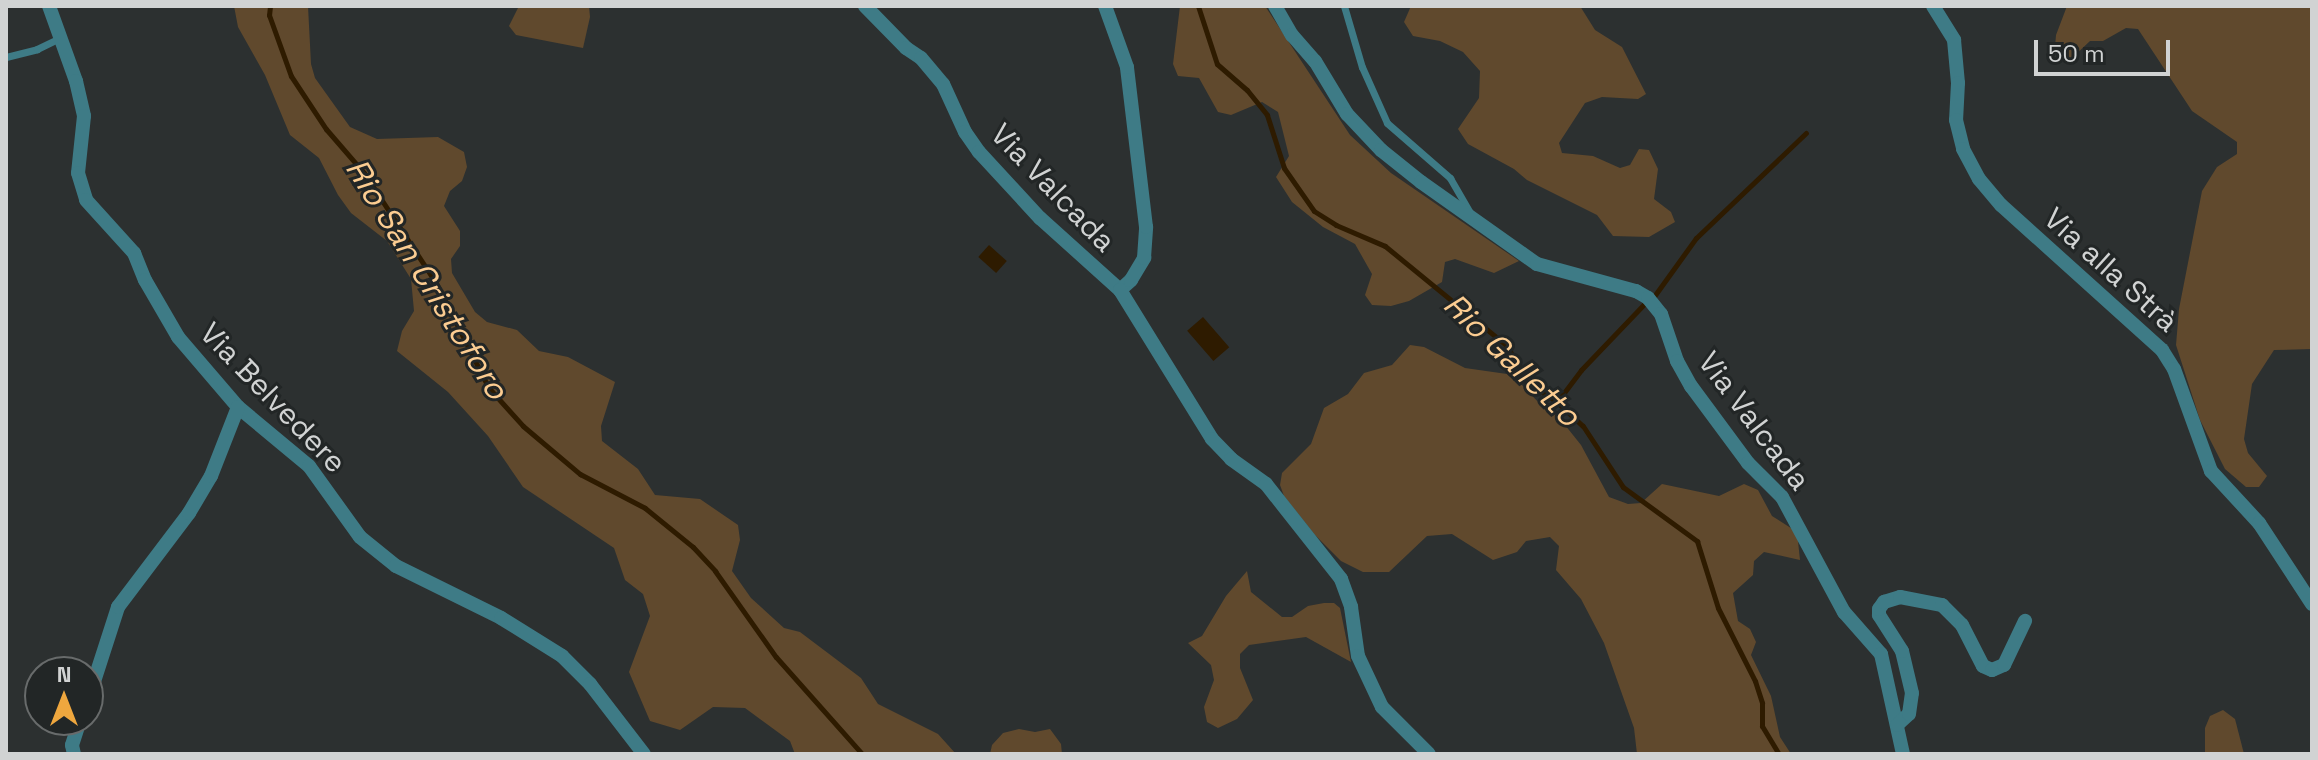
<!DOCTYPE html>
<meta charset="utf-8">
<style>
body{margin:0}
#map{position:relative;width:2318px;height:760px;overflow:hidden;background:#2c3030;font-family:"Space Grotesk",sans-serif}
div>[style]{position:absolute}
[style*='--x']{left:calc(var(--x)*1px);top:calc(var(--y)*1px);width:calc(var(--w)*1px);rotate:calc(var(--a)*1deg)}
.green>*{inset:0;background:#60492d}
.water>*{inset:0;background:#2e1b00;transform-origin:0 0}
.stream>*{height:5px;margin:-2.5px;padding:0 2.5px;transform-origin:2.5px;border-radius:2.5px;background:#2e1b00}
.service>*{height:7px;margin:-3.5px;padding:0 3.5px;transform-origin:3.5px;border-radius:3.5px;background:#3e7b86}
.minor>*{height:14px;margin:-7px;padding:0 7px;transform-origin:7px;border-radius:7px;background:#3e7b86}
span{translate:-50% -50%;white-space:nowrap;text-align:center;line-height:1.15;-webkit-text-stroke:6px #222626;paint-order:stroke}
.street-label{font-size:30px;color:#d1d3d3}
.water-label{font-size:32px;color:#fbcc91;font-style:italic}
.frame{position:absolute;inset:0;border:8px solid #d1d3d3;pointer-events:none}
.north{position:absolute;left:24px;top:656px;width:80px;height:80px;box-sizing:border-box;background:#222626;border:2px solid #686b6b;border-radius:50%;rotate:0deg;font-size:22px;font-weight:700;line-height:32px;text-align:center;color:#d1d3d3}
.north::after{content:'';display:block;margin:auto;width:28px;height:36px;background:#efa73e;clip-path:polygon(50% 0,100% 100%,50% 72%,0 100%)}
.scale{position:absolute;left:2034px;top:40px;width:136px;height:36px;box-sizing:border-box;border:4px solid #d1d3d3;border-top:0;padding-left:10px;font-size:24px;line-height:28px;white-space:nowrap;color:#d1d3d3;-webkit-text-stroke:6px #222626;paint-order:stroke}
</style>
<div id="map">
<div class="green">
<div style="clip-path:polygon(234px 6px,308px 6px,311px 64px,315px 78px,350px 127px,377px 139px,438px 137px,464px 152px,467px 167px,462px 181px,450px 191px,444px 206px,460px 231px,460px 246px,451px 259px,452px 273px,475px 312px,487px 322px,517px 330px,539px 351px,568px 357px,615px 382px,601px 426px,602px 441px,638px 469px,655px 495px,700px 499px,738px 525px,740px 540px,732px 571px,751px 598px,784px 628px,800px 632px,861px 678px,878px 704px,938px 734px,956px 754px,795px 754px,790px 741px,745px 708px,713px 707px,680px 730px,650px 721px,629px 672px,650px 616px,643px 594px,625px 580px,614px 548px,523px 487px,488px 436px,448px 392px,397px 351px,402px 331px,414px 311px,411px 279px,387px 241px,351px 213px,338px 195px,319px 158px,290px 135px,265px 75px,238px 27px)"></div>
<div style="clip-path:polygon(519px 6px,589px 6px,590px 17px,583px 48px,516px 35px,509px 26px)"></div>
<div style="clip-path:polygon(1180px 6px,1265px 6px,1350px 135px,1391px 173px,1519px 261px,1494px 273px,1455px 259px,1445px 262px,1442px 282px,1409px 301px,1391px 306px,1372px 305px,1365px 295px,1372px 274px,1355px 244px,1323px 227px,1292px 202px,1276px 177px,1289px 156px,1278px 112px,1262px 102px,1231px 115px,1218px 112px,1199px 78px,1178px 76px,1173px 64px)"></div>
<div style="clip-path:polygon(1411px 6px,1580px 6px,1595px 30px,1622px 47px,1646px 94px,1638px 99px,1602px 97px,1585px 103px,1559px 143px,1562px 153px,1593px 156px,1620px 168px,1630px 165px,1639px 149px,1649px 150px,1658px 169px,1654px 199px,1671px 212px,1675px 222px,1649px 237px,1613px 236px,1597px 215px,1527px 180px,1514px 169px,1468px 144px,1458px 129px,1479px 98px,1480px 71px,1463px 52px,1440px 41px,1413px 36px,1404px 22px)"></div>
<div style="clip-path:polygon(2067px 6px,2312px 6px,2312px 349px,2274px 350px,2252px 384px,2244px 439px,2248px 453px,2267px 476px,2259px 487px,2246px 487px,2225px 469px,2200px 420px,2176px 345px,2179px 309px,2202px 191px,2217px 167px,2237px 154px,2237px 142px,2192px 111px,2138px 29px,2126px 28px,2103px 41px,2090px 41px,2071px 59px,2059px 58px,2055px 47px,2056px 35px)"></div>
<div style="clip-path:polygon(1410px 345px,1424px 347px,1465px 368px,1507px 374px,1520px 383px,1540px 404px,1553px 410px,1581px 445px,1609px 497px,1628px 504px,1641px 503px,1662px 484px,1719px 496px,1744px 484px,1758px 490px,1772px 516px,1797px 532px,1800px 560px,1764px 552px,1754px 561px,1753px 575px,1733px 593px,1738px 621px,1750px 629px,1756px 642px,1751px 655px,1771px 696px,1780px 737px,1791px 754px,1637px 754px,1634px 728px,1604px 643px,1581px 599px,1556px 570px,1559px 546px,1550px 537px,1526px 541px,1517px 552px,1493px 560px,1452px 534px,1427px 536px,1389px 572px,1363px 572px,1341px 561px,1315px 535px,1284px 496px,1280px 485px,1282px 473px,1311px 444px,1324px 408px,1348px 394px,1364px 373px,1392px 365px)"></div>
<div style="clip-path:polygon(1247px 571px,1251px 592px,1282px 617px,1292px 617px,1308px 606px,1324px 603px,1334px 603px,1340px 608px,1351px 662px,1306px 637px,1249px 645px,1240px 654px,1240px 668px,1253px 700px,1237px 719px,1218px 728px,1207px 722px,1204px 707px,1214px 680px,1211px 665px,1188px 643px,1202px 636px,1226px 596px)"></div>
<div style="clip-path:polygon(2223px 710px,2235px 719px,2244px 754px,2205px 754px,2205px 728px,2210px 716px)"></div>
<div style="clip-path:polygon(1019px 729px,1035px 732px,1050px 729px,1061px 744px,1062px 754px,990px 754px,992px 745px,1003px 733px)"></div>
</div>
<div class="water">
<div style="left:989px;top:245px;width:24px;height:16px;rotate:42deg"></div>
<div style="left:1203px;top:317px;width:40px;height:21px;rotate:49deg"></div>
</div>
<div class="stream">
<div style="--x:270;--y:6;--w:9;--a:96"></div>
<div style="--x:269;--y:15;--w:65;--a:70.2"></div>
<div style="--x:291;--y:76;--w:64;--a:56.6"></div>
<div style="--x:326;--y:129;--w:58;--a:49.2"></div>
<div style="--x:364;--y:173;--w:131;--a:56.8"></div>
<div style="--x:436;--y:283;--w:116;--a:63.4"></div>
<div style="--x:488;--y:387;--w:52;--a:48.1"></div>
<div style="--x:523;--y:426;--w:75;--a:40.1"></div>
<div style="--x:580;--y:474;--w:73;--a:27.6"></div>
<div style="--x:645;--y:508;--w:62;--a:39.1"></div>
<div style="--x:693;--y:547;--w:33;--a:47"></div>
<div style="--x:715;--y:571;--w:105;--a:54.7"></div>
<div style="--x:776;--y:657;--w:130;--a:48.4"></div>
<div style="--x:1198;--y:6;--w:61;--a:71.9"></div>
<div style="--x:1217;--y:64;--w:40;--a:41"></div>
<div style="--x:1247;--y:90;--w:32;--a:51"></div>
<div style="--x:1267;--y:115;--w:56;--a:72.2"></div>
<div style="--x:1284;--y:168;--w:52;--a:55.1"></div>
<div style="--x:1314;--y:211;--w:26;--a:32"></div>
<div style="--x:1336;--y:225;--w:53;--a:23.2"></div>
<div style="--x:1385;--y:246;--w:158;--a:39.3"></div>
<div style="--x:1507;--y:346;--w:43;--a:60.4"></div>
<div style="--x:1528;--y:383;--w:35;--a:33"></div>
<div style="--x:1557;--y:402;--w:35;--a:43"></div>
<div style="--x:1583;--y:426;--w:73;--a:56.7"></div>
<div style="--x:1623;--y:487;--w:92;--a:36.1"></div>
<div style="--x:1697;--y:541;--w:70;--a:72.6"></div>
<div style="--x:1718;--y:608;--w:82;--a:63.1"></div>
<div style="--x:1755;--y:681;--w:23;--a:72"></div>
<div style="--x:1762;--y:703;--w:23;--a:90"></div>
<div style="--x:1762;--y:726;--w:33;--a:59"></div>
<div style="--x:1655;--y:295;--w:70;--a:-54.3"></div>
<div style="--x:1696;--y:238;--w:152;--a:-43.7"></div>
<div style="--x:1557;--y:402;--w:40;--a:-53"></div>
<div style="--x:1581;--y:370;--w:91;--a:-46.3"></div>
</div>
<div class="service">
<div style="--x:1344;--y:6;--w:64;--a:73.6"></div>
<div style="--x:1362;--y:67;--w:61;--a:65.9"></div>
<div style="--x:1387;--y:123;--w:84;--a:41.1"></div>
<div style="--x:1450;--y:178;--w:39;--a:60"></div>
<div style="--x:6;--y:57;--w:32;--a:-14"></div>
<div style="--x:37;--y:49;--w:25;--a:-26"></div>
</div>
<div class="minor">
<div style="--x:49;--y:6;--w:80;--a:70.2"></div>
<div style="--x:76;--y:81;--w:36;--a:77"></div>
<div style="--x:84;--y:116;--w:57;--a:96"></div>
<div style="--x:78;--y:173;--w:28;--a:73"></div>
<div style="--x:86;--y:200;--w:72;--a:47.8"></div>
<div style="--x:134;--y:253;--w:29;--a:68"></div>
<div style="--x:145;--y:280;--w:66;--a:59.9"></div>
<div style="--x:178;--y:337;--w:92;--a:49.4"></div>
<div style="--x:238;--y:407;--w:92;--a:39.7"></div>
<div style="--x:309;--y:466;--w:87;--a:54.3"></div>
<div style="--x:360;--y:537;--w:46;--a:38.9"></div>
<div style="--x:396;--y:566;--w:117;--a:26.3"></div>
<div style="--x:501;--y:618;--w:72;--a:31.9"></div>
<div style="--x:562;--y:656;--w:40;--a:45"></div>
<div style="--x:590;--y:684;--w:88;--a:52.4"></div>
<div style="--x:865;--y:6;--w:59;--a:45.7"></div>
<div style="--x:906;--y:48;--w:18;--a:34"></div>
<div style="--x:921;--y:58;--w:34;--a:50"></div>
<div style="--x:943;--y:84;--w:53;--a:65.4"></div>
<div style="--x:965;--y:132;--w:24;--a:55"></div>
<div style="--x:979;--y:152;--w:90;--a:47.3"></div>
<div style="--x:1040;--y:218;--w:108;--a:42"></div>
<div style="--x:1120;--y:290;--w:15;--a:-42"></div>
<div style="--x:1131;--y:280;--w:26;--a:-59"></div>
<div style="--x:1144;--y:258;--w:31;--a:-86"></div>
<div style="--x:1146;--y:227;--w:161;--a:-96.8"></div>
<div style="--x:1127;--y:67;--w:65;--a:-109.8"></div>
<div style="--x:1275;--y:6;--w:34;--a:60"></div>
<div style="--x:1292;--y:35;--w:35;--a:49"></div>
<div style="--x:1315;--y:61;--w:62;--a:58.9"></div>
<div style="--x:1347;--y:114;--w:50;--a:46.6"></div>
<div style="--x:1381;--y:150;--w:51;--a:38.7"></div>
<div style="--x:1421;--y:182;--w:142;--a:35.3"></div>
<div style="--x:1537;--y:264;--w:103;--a:15.3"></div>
<div style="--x:1636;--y:291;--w:14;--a:30"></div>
<div style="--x:1648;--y:298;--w:21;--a:51"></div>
<div style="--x:1661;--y:314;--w:50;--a:71.2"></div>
<div style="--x:1677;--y:361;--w:29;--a:61"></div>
<div style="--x:1691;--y:386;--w:96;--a:53.5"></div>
<div style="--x:1748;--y:463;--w:48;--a:45"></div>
<div style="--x:1782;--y:497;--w:131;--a:61.7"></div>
<div style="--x:1844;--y:612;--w:56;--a:48.6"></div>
<div style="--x:1881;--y:654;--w:102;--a:77.6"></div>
<div style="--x:1933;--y:6;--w:40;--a:58"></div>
<div style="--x:1954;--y:40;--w:43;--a:84.7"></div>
<div style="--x:1958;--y:83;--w:37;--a:93"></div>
<div style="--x:1956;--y:120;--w:30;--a:76"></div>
<div style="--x:1963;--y:149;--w:34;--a:62"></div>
<div style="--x:1979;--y:179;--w:34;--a:50"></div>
<div style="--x:2001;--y:205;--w:217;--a:42"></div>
<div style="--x:2162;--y:350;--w:22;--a:58"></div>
<div style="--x:2174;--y:369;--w:109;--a:70.1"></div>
<div style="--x:2211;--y:471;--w:71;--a:47.3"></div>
<div style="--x:2259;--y:523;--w:97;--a:56.8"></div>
<div style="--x:1120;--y:290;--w:175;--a:58.3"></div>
<div style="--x:1212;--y:439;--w:28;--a:46"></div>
<div style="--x:1231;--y:459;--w:43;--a:35.5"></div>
<div style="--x:1266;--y:484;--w:121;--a:51.7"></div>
<div style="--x:1341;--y:579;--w:30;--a:70"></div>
<div style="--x:1351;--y:607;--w:49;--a:81.9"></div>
<div style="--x:1358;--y:656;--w:56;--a:64.8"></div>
<div style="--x:1382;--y:707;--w:66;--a:45"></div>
<div style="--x:88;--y:700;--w:98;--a:-72.1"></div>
<div style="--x:118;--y:607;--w:118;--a:-52.9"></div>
<div style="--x:189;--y:513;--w:43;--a:-59.3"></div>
<div style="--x:211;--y:476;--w:74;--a:-68.6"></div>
<div style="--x:1897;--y:725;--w:16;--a:-43"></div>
<div style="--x:1909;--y:714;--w:21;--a:-82"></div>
<div style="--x:1912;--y:693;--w:43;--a:-103.4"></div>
<div style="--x:1902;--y:651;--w:43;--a:-122.6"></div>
<div style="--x:1879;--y:615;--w:6;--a:-90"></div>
<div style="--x:1879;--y:609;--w:9;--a:-54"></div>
<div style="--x:1884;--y:602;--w:17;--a:-17"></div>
<div style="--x:1900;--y:597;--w:43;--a:10.8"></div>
<div style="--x:1942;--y:605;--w:28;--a:45"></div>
<div style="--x:1962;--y:625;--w:46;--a:62.9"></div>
<div style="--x:1983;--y:666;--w:10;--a:24"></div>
<div style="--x:1992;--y:670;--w:13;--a:-23"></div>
<div style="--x:2004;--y:665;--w:49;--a:-64.5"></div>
<div style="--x:74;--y:754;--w:9;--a:-103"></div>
<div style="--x:72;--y:745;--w:26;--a:-72"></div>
</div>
<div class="street-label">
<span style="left:1053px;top:188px;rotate:46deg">Via Valcada</span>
<span style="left:2111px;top:270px;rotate:42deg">Via alla Strà</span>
<span style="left:273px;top:398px;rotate:46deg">Via Belvedere</span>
<span style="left:1754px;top:421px;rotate:53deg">Via Valcada</span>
</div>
<div class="water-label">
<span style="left:427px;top:279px;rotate:58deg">Rio San Cristoforo</span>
<span style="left:1512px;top:360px;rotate:44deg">Rio Galletto</span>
</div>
<div class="frame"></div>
<div class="north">N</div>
<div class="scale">50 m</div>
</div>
